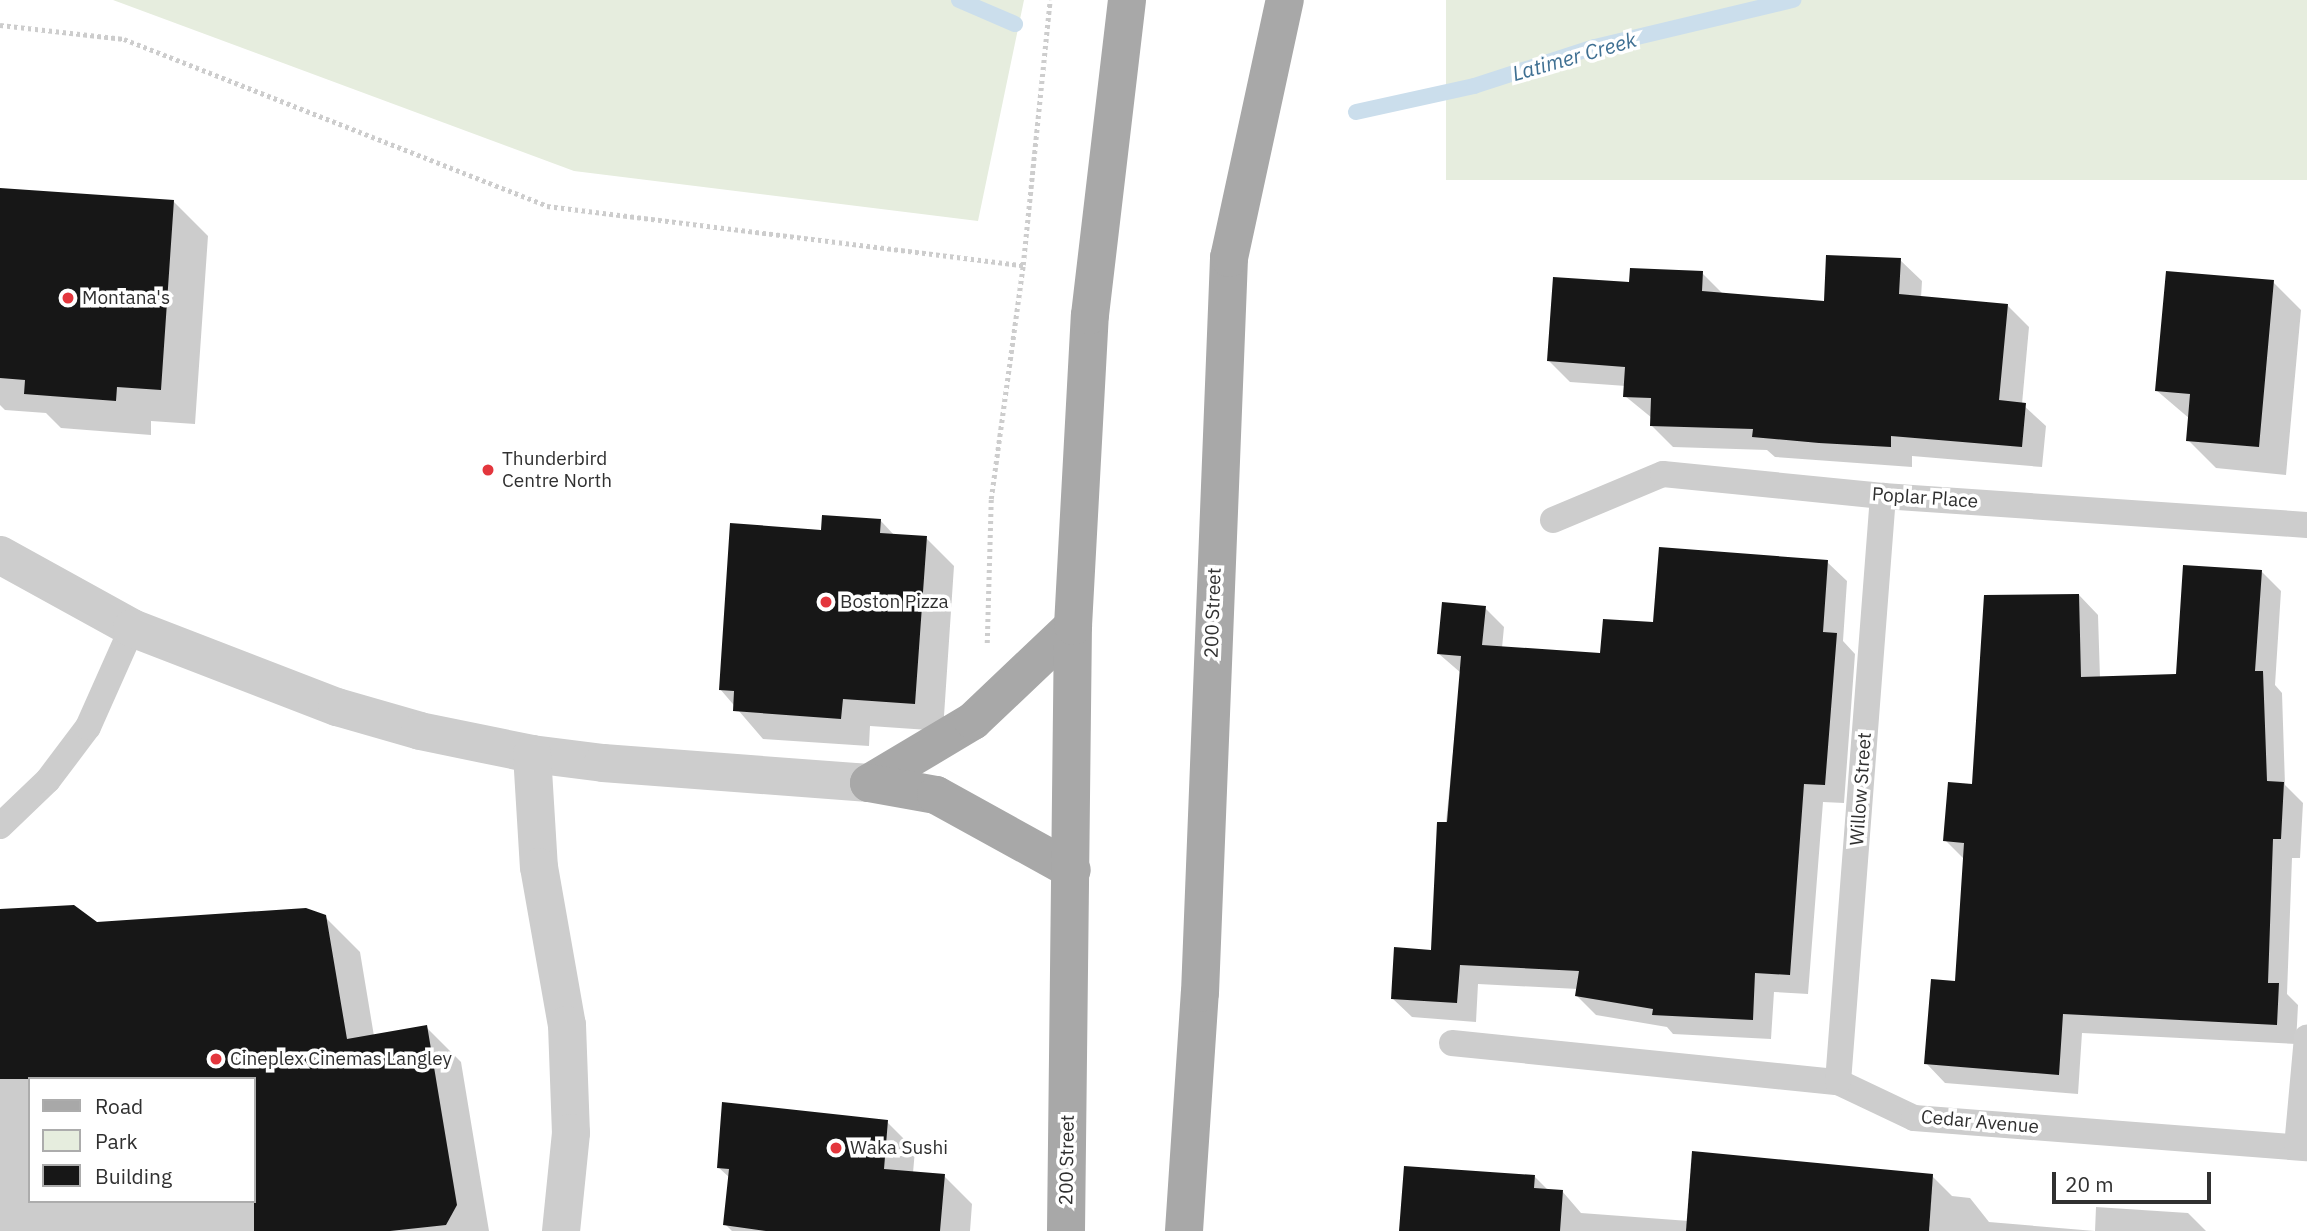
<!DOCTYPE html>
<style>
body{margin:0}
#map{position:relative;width:2307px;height:1231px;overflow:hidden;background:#fff;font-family:"IBM Plex Sans",sans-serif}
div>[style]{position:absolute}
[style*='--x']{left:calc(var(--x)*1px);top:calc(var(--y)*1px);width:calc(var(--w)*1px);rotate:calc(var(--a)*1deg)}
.green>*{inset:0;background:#e6edde;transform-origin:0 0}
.shadow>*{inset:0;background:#0003}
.stream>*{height:16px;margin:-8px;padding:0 8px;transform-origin:8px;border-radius:8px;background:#cbdeec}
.building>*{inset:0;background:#171717}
.path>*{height:4.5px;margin-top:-2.25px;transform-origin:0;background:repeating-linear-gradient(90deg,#cdcdcd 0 3.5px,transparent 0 7px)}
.lane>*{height:26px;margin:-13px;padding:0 13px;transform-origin:13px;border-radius:13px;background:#cdcdcd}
.street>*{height:38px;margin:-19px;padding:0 19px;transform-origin:19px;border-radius:19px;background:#cdcdcd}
.primary>*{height:38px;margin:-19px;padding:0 19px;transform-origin:19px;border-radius:19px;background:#a8a8a8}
.dots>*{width:19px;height:19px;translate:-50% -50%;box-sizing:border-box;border:4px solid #fff;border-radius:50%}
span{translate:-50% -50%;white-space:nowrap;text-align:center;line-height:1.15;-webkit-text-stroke:7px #fff;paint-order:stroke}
.poi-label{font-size:19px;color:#303030}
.left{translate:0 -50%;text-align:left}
.street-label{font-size:19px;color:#303030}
.water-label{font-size:21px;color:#3e6f92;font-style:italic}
.legend{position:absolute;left:28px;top:1077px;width:228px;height:126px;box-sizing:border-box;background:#fff;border:2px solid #acacac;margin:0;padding:9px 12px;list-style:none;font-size:21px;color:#303030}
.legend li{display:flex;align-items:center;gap:14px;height:35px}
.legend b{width:35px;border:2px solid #acacac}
.scale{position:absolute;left:2052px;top:1172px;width:159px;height:32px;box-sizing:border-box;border:4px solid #303030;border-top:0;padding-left:9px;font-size:21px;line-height:24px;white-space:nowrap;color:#303030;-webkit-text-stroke:5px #fff;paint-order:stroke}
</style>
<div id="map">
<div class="green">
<div style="clip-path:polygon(113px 0,1024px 0,978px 221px,574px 171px)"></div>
<div style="left:1446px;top:0;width:861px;height:180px"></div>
</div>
<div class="shadow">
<div style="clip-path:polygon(0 189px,173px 201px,208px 236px,195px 424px,151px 421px,151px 435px,61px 428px,46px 413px,5px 410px,0 405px)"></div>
<div style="clip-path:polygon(1900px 260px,1922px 281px,1921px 298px,2008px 306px,2029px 327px,2022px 404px,2046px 426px,2042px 467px,1912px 456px,1912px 467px,1775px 457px,1767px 450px,1673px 447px,1652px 426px,1652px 418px,1625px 396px,1626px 386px,1570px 382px,1549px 361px,1631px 284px,1702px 273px,1724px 295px,1825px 303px)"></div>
<div style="clip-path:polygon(2273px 282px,2301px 310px,2286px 475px,2216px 468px,2188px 440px,2190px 419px,2156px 390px)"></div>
<div style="clip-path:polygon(880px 520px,895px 536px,926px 538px,954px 566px,943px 731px,870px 726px,869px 746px,763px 739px,720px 689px,823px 531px)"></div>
<div style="clip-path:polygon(1827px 562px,1847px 581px,1843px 641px,1855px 654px,1844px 803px,1823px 802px,1808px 994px,1774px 992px,1771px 1039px,1673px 1034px,1667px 1027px,1596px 1015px,1577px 996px,1578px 989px,1478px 984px,1476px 1022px,1412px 1017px,1392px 998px,1433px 952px,1461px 673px,1439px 654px,1485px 608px,1504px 627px,1502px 648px,1602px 655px,1655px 624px)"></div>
<div style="clip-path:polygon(2262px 572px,2281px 591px,2275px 685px,2282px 693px,2285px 785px,2303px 803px,2300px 858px,2292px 858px,2287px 994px,2298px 1005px,2296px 1044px,2082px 1033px,2078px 1094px,1945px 1083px,1926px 1063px,1956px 983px,1965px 860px,1945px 840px,2079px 595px,2098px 615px,2100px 678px,2177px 676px)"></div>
<div style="clip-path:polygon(evenodd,0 910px,97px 924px,325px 917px,360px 952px,374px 1036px,426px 1027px,461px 1062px,489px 1231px,0 1231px,0 910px,30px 1079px,254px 1079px,254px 1201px,30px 1201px,30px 1079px)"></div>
<div style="clip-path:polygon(887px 1122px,915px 1150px,913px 1173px,944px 1176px,972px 1204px,970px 1231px,732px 1231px,725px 1224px,730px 1178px,718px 1167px)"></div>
<div style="clip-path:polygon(1932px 1176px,1952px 1196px,1970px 1198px,1989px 1222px,2095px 1231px,2096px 1207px,2188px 1213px,2206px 1231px,1401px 1231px,1535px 1177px,1548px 1190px,1562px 1191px,1581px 1213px,1689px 1221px)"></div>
</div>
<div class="stream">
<div style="--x:959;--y:0;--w:61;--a:23.2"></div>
<div style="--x:1356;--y:112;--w:121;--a:-12.4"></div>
<div style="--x:1474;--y:86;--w:127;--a:-17.9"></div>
<div style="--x:1595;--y:47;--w:204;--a:-13.4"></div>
</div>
<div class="building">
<div style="clip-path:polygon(0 188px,174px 200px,161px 390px,117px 387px,116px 401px,24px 394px,25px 380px,0 378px)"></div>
<div style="clip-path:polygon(1826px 255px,1901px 258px,1899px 294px,2008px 304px,1999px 400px,2026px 403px,2022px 447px,1891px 436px,1891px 447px,1819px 443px,1752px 437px,1753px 429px,1650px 426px,1651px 398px,1623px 397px,1625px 367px,1547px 361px,1553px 277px,1629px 282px,1630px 268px,1703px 271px,1702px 291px,1824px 301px)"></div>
<div style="clip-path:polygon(2166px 271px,2274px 280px,2259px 447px,2186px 441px,2190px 394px,2155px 391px)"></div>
<div style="clip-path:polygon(822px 515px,881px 519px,880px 533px,927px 536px,915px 704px,843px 699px,841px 719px,733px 711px,734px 691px,719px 690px,730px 523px,821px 530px)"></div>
<div style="clip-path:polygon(1659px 547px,1828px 560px,1823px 632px,1837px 633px,1825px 785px,1804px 784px,1790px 975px,1755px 973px,1753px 1020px,1652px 1015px,1653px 1009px,1575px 996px,1579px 971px,1460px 965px,1457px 1003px,1391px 999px,1394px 947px,1431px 950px,1437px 822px,1447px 822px,1461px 656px,1437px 654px,1442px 602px,1486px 606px,1482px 645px,1600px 653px,1603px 619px,1653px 622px)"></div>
<div style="clip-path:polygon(2183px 565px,2262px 570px,2255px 671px,2263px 671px,2267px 781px,2284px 782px,2281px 839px,2273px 839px,2268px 983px,2279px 983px,2277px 1025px,2063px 1014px,2059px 1075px,1924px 1064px,1931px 979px,1955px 981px,1964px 843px,1943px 841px,1948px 782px,1972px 784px,1984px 595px,2079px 594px,2081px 677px,2176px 674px)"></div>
<div style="clip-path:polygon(74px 905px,97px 922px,306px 908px,326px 915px,347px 1039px,427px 1025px,457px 1205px,446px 1225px,390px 1231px,254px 1231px,254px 1079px,0 1079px,0 909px)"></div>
<div style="clip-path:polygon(722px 1102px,888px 1120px,884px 1169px,945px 1174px,940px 1231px,766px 1231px,723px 1225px,729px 1169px,717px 1168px)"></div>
<div style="clip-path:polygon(1692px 1151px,1933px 1174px,1929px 1231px,1686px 1231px)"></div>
<div style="clip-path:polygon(1404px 1166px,1535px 1175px,1534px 1188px,1563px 1190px,1560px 1231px,1399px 1231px)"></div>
</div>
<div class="path">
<div style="--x:0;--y:25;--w:125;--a:6.4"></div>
<div style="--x:124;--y:39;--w:455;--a:21.5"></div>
<div style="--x:547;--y:206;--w:480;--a:7.1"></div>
<div style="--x:987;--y:643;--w:144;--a:-88.4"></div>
<div style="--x:991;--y:499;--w:236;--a:-82.2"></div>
<div style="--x:1023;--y:265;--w:266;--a:-84.2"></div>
</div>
<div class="lane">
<div style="--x:1553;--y:520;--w:119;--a:-22.7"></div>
<div style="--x:1663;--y:474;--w:221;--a:5.7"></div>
<div style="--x:1883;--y:496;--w:425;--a:3.9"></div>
<div style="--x:0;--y:826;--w:66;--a:-43.8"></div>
<div style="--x:48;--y:780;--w:66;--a:-53"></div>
<div style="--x:88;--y:727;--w:108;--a:-66"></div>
<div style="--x:1452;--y:1043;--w:388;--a:5.8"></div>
<div style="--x:1838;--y:1082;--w:84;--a:25.3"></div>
<div style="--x:1914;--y:1118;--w:394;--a:4.4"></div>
<div style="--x:1838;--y:1082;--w:588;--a:-85.61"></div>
<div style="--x:2297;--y:1147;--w:110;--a:-84.8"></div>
</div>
<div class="street">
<div style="--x:0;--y:555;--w:151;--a:28.9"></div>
<div style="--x:132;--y:628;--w:220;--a:21.1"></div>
<div style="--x:337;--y:707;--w:86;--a:16.1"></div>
<div style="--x:420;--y:731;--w:114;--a:11.6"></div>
<div style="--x:532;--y:754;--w:72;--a:7.2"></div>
<div style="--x:603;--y:763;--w:267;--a:4.3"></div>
<div style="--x:532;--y:754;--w:113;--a:86.5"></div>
<div style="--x:539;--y:867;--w:160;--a:80"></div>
<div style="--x:567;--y:1025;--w:108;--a:87.9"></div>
<div style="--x:571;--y:1133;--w:99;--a:95.8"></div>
</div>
<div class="primary">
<div style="--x:869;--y:783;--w:121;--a:-30.8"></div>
<div style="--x:973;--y:721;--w:138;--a:-43.5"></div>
<div style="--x:869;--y:783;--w:68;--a:10.2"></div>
<div style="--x:936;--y:795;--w:155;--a:28.9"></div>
<div style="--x:1066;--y:1231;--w:605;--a:-89.34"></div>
<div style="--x:1073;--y:626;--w:311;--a:-86.9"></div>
<div style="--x:1090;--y:315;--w:317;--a:-83.3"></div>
<div style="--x:1184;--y:1231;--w:239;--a:-86.2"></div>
<div style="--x:1200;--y:993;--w:736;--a:-87.74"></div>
<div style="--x:1229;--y:258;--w:264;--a:-77.8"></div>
</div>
<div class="dots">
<div style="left:68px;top:298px;background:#e3363d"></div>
<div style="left:488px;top:470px;background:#e3363d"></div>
<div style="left:826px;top:602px;background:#e3363d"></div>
<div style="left:216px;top:1059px;background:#e3363d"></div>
<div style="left:836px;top:1148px;background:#e3363d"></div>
</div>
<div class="poi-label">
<span class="left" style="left:82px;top:298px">Montana's</span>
<span class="left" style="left:502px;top:470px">Thunderbird<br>Centre North</span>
<span class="left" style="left:840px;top:602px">Boston Pizza</span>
<span class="left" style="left:230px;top:1059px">Cineplex Cinemas Langley</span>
<span class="left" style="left:850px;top:1148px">Waka Sushi</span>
</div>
<div class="street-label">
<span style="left:1925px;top:498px;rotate:4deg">Poplar Place</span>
<span style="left:1213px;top:613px;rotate:-88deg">200 Street</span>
<span style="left:1861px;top:789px;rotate:-86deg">Willow Street</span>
<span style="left:1980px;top:1122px;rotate:5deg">Cedar Avenue</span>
<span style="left:1067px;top:1160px;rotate:-89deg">200 Street</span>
</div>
<div class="water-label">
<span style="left:1574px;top:56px;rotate:-16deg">Latimer Creek</span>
</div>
<ul class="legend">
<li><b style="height:9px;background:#a8a8a8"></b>Road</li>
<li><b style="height:19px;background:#e6edde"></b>Park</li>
<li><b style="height:19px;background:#171717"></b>Building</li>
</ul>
<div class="scale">20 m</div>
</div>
